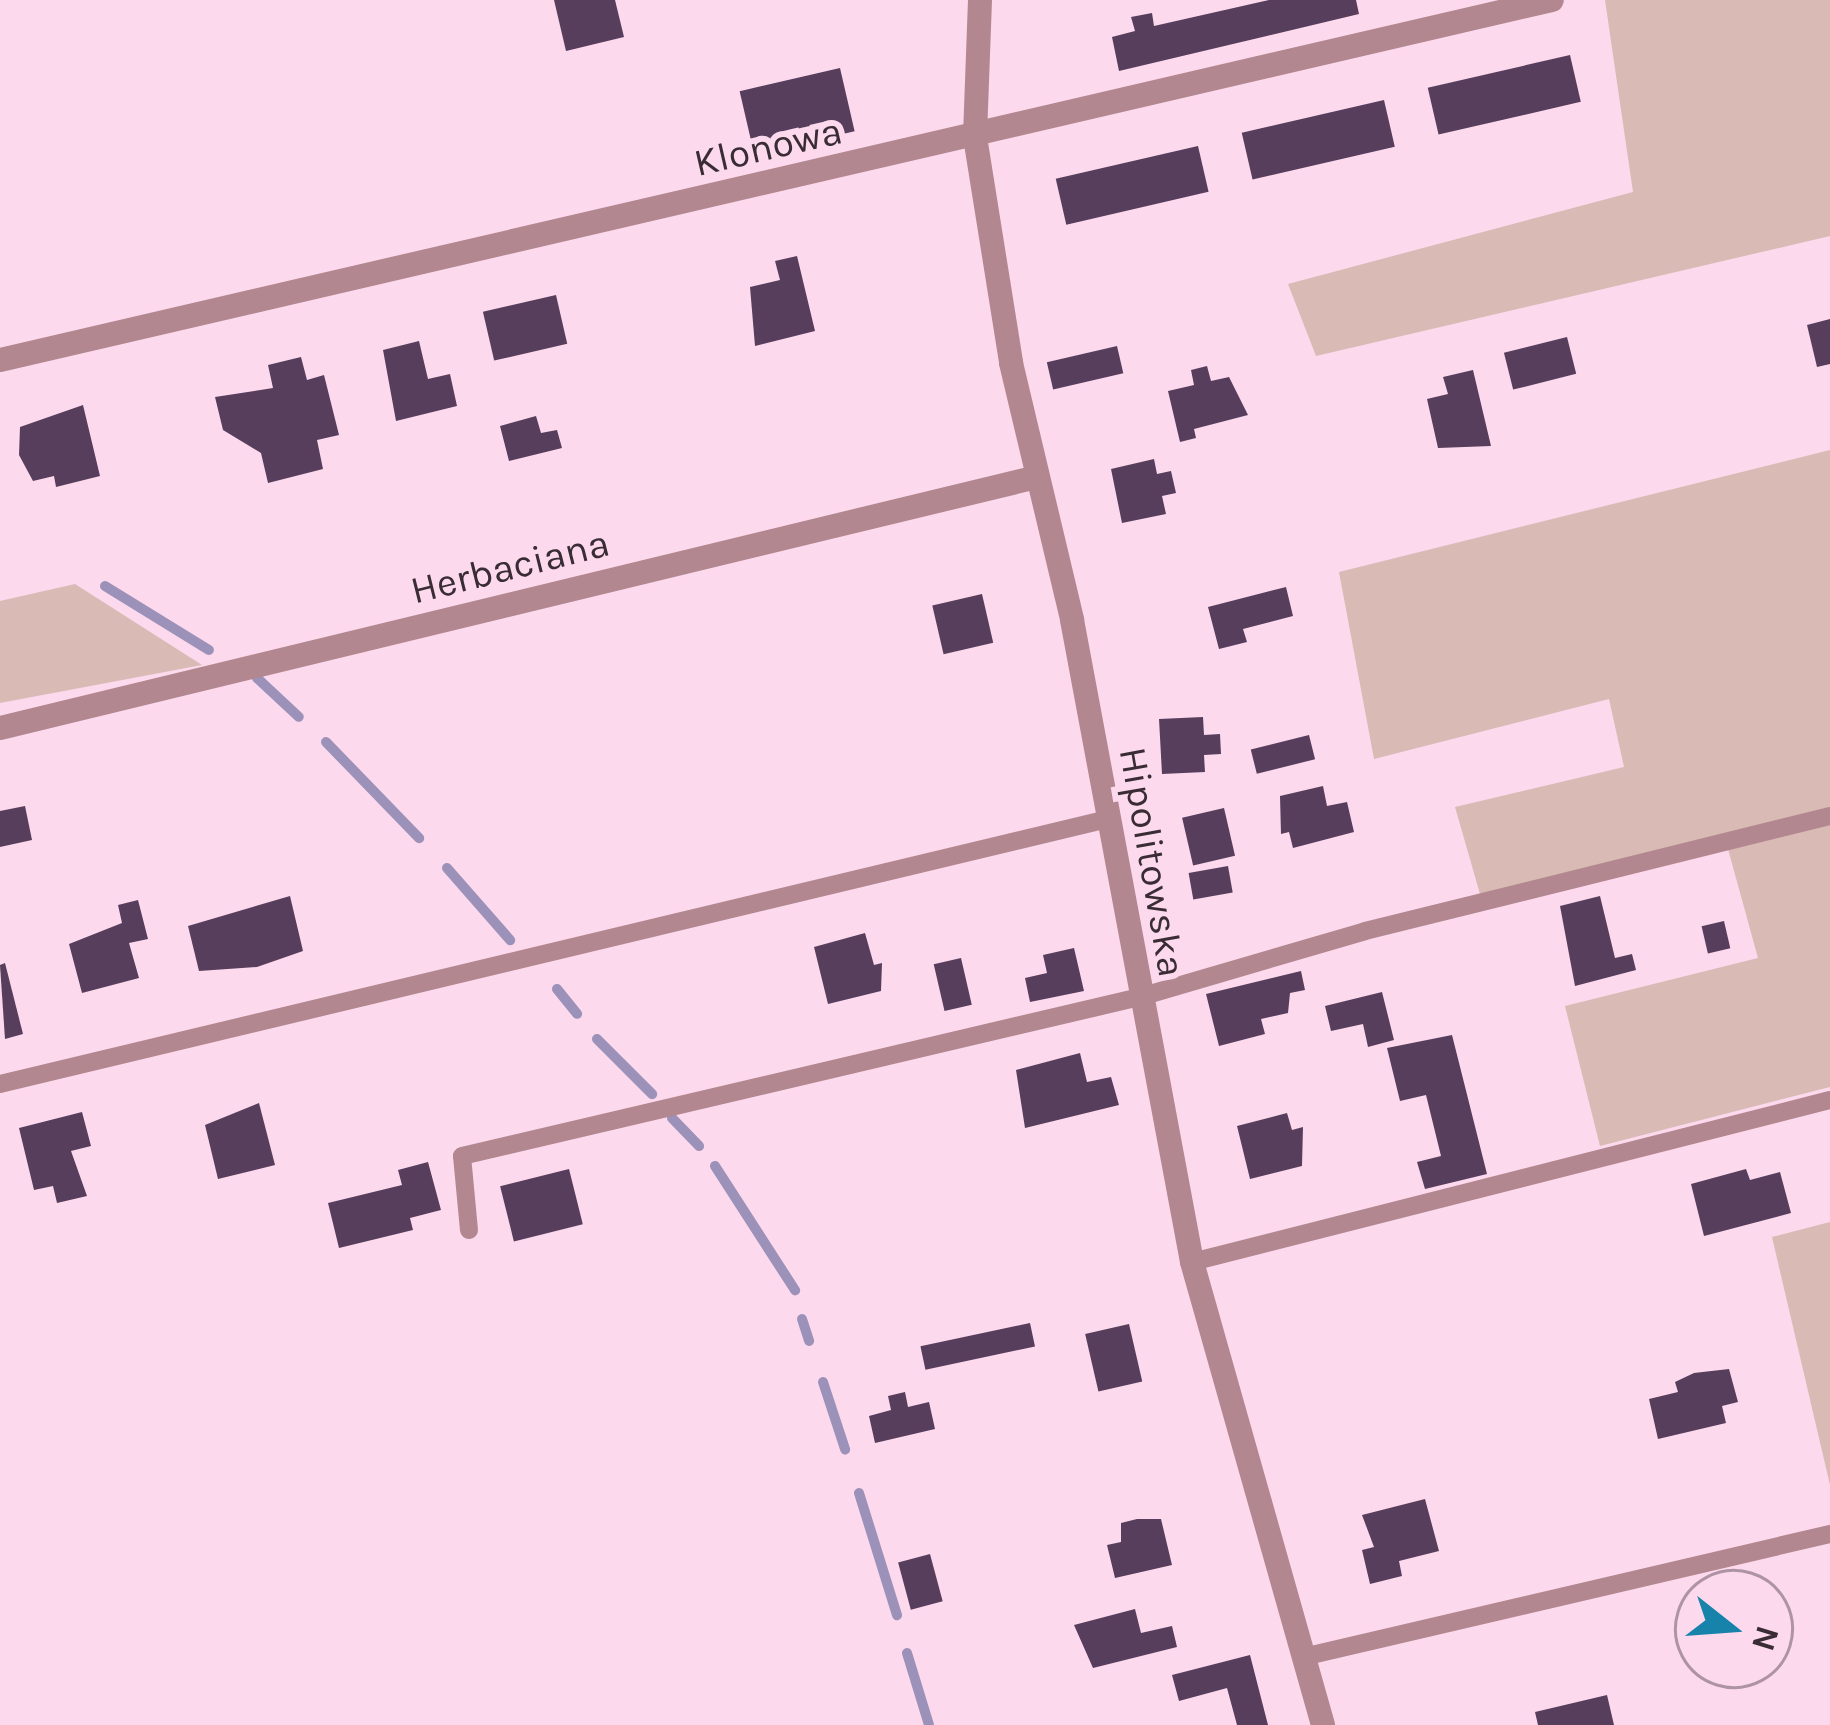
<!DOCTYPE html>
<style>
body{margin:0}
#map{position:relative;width:1830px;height:1725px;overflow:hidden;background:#fcd9ed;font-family:Karla,sans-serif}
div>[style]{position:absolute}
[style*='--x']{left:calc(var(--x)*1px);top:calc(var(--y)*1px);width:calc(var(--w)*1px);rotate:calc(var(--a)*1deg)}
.green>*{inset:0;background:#d9bab5}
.stream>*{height:10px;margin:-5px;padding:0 5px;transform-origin:5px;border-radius:5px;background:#9c91b8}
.building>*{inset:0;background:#573e5c;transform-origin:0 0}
.lane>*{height:18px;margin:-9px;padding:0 9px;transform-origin:9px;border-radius:9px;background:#b2878f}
.street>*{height:24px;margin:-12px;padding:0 12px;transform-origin:12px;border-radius:12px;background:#b2878f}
span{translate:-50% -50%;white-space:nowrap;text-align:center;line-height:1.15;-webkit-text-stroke:12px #fcd9ed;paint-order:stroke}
.street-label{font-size:39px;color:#392c34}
.north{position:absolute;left:1674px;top:1569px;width:120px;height:120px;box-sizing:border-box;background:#fcd9ed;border:3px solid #ae94a3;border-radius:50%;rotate:107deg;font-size:33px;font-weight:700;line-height:48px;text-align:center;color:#392c34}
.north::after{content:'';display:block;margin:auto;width:42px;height:54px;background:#1783ab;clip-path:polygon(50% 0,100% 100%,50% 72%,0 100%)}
</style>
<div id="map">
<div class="green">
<div style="clip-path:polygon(1605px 0,1830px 0,1830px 236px,1316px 356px,1288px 284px,1633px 192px)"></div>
<div style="clip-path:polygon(1830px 450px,1830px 808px,1480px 894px,1455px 807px,1624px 767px,1609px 699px,1374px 759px,1339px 572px)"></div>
<div style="clip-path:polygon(75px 584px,202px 665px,0 703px,0 601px)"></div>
<div style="clip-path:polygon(1830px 825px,1830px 1087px,1600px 1146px,1565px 1006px,1758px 958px,1728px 849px)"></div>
<div style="clip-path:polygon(1830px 1222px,1830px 1485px,1772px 1237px)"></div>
</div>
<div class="stream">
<div style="--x:105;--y:586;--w:122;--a:31.6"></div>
<div style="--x:257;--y:678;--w:57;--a:42.9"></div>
<div style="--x:326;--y:742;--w:134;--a:45.9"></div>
<div style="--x:447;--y:868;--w:96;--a:48.8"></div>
<div style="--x:557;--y:989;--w:32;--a:51"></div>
<div style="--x:597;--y:1039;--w:78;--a:45"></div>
<div style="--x:672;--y:1118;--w:39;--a:46"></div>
<div style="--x:715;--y:1166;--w:148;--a:57.2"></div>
<div style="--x:802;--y:1319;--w:23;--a:72"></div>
<div style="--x:823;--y:1382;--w:71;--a:71.8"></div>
<div style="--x:859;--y:1493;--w:128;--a:72.7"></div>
<div style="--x:907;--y:1653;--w:75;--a:73"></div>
</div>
<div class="building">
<div style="clip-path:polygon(554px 0,615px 0,624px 37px,566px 51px)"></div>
<div style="clip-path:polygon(1269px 0,1356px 0,1359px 14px,1119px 71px,1112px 37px,1135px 31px,1131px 17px,1152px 13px,1154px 26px)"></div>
<div style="left:1570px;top:55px;width:48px;height:146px;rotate:77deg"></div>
<div style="left:840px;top:68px;width:65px;height:103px;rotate:77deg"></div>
<div style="left:1384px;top:100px;width:48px;height:146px;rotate:77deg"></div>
<div style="left:1198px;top:146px;width:47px;height:146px;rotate:77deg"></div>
<div style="clip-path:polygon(797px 256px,815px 331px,755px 346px,750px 287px,780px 280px,775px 261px)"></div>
<div style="left:556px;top:295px;width:50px;height:75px;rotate:77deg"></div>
<div style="clip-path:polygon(1830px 319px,1830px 364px,1817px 367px,1807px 325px)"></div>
<div style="left:1567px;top:337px;width:38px;height:65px;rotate:76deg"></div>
<div style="clip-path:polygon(419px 341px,428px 379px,450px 374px,457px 406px,396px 421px,383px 350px)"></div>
<div style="left:1117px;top:346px;width:28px;height:72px;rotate:77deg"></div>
<div style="clip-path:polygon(301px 357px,307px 380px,324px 375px,339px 435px,317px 440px,323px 469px,268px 483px,261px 453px,223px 430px,215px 397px,273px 388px,268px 365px)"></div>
<div style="clip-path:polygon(1207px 366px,1211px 381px,1229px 377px,1248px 415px,1194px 429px,1196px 438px,1180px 442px,1168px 391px,1194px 385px,1191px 370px)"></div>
<div style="clip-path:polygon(1473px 370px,1491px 446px,1438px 448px,1427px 399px,1448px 394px,1443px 377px)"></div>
<div style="clip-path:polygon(83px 405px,100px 476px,56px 487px,54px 476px,33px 481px,19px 455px,20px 427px)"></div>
<div style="clip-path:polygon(536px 416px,541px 433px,557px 430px,562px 448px,509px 461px,500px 426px)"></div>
<div style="clip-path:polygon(1154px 459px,1157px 474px,1171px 471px,1176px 493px,1162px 496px,1166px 514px,1122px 523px,1111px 469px)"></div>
<div style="clip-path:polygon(1286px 587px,1293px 616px,1243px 629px,1247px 642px,1219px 649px,1208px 607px)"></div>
<div style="left:982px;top:594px;width:50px;height:51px;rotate:77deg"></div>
<div style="clip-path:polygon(1203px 717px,1204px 735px,1220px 734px,1221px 754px,1204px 755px,1205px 772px,1162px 774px,1159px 719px)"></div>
<div style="left:1309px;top:735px;width:25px;height:60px;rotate:76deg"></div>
<div style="clip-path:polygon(1323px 786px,1327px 806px,1347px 802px,1354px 832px,1293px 848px,1289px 832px,1281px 834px,1280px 796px)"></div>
<div style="clip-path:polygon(25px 806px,32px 840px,0 847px,0 811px)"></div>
<div style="left:1224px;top:808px;width:49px;height:43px;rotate:77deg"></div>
<div style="left:1228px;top:866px;width:27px;height:40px;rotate:80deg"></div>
<div style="clip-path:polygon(290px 896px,303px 951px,257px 967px,199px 971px,188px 926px)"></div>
<div style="clip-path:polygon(1600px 896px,1615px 958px,1632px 954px,1636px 970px,1575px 986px,1560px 906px)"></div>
<div style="clip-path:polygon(138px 900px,148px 939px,129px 943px,139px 978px,82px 993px,69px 944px,122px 923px,118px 905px)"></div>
<div style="left:1724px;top:921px;width:28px;height:23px;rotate:77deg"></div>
<div style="clip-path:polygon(865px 933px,874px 965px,882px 963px,881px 991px,828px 1004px,814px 947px)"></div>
<div style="clip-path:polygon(1074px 948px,1084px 991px,1030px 1002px,1025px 978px,1047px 973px,1043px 955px)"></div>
<div style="left:961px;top:958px;width:48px;height:28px;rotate:77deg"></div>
<div style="clip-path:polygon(5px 963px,23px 1034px,5px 1039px,0 965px)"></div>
<div style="clip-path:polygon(1301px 971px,1305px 990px,1290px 993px,1288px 1013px,1261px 1019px,1265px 1034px,1219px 1046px,1206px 994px)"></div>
<div style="clip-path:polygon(1382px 992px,1394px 1040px,1368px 1047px,1363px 1024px,1331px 1031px,1325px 1006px)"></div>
<div style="clip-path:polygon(1452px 1035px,1487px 1174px,1425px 1189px,1417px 1162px,1441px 1156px,1426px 1095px,1400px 1101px,1387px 1048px)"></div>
<div style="clip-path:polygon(1080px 1053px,1087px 1082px,1111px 1077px,1119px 1105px,1025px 1128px,1016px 1070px)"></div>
<div style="clip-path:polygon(259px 1103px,275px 1165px,218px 1179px,205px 1125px)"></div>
<div style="clip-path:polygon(82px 1112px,91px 1146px,71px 1151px,87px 1196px,57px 1203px,53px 1186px,34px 1190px,19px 1128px)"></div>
<div style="clip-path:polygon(1287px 1113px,1292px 1130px,1303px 1127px,1302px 1166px,1250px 1179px,1237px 1126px)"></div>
<div style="clip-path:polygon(428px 1162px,441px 1210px,410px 1218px,413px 1230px,339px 1248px,328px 1203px,402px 1185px,398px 1170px)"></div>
<div style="left:569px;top:1169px;width:57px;height:71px;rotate:76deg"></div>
<div style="clip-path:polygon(1746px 1169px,1750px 1180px,1780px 1172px,1791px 1213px,1704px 1236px,1691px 1184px)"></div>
<div style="left:1030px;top:1323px;width:24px;height:112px;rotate:78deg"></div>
<div style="left:1129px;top:1324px;width:59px;height:45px;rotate:77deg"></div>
<div style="clip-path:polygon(1729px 1369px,1738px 1402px,1722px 1406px,1726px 1423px,1658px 1439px,1649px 1399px,1678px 1392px,1675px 1382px,1694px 1373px)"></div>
<div style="clip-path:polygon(905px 1392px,908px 1407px,929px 1402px,935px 1429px,875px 1443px,869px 1416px,891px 1410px,888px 1396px)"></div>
<div style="clip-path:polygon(1425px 1499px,1439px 1551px,1399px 1561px,1402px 1576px,1370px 1584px,1362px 1550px,1374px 1547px,1362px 1515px)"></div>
<div style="clip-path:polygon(1137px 1519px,1161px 1519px,1172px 1565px,1115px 1578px,1107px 1545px,1121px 1542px,1121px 1523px)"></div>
<div style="left:930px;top:1554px;width:49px;height:33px;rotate:75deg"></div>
<div style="clip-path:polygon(1135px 1609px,1141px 1633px,1172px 1626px,1177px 1647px,1093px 1668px,1074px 1625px)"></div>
<div style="clip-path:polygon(1250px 1655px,1268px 1725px,1237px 1725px,1227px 1688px,1179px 1701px,1172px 1675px)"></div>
<div style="clip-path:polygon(1607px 1695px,1614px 1725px,1538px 1725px,1535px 1712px)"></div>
</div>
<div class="lane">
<div style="--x:0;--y:1084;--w:1139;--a:-13.45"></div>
<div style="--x:469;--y:1230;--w:74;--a:-95.4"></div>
<div style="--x:462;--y:1156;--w:696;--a:-13.2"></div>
<div style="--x:1140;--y:997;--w:234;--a:-16.3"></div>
<div style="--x:1365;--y:931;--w:479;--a:-13.9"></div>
<div style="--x:1192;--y:1262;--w:658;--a:-14.25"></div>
<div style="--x:1303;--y:1657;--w:541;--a:-13.14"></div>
</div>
<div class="street">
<div style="--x:980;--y:0;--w:137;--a:92.1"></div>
<div style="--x:975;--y:137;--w:229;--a:80.9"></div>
<div style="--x:1011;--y:363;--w:264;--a:76.6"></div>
<div style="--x:1072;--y:620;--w:653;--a:79.41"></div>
<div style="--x:1192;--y:1262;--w:481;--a:74.2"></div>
<div style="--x:0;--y:360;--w:1593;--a:-13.06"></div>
<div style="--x:0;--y:728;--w:1067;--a:-13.61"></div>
</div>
<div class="street-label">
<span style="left:768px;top:147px;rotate:-13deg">Klonowa</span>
<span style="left:510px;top:567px;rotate:-14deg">Herbaciana</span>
<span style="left:1152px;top:862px;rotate:80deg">Hipolitowska</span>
</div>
<div class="north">N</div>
</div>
